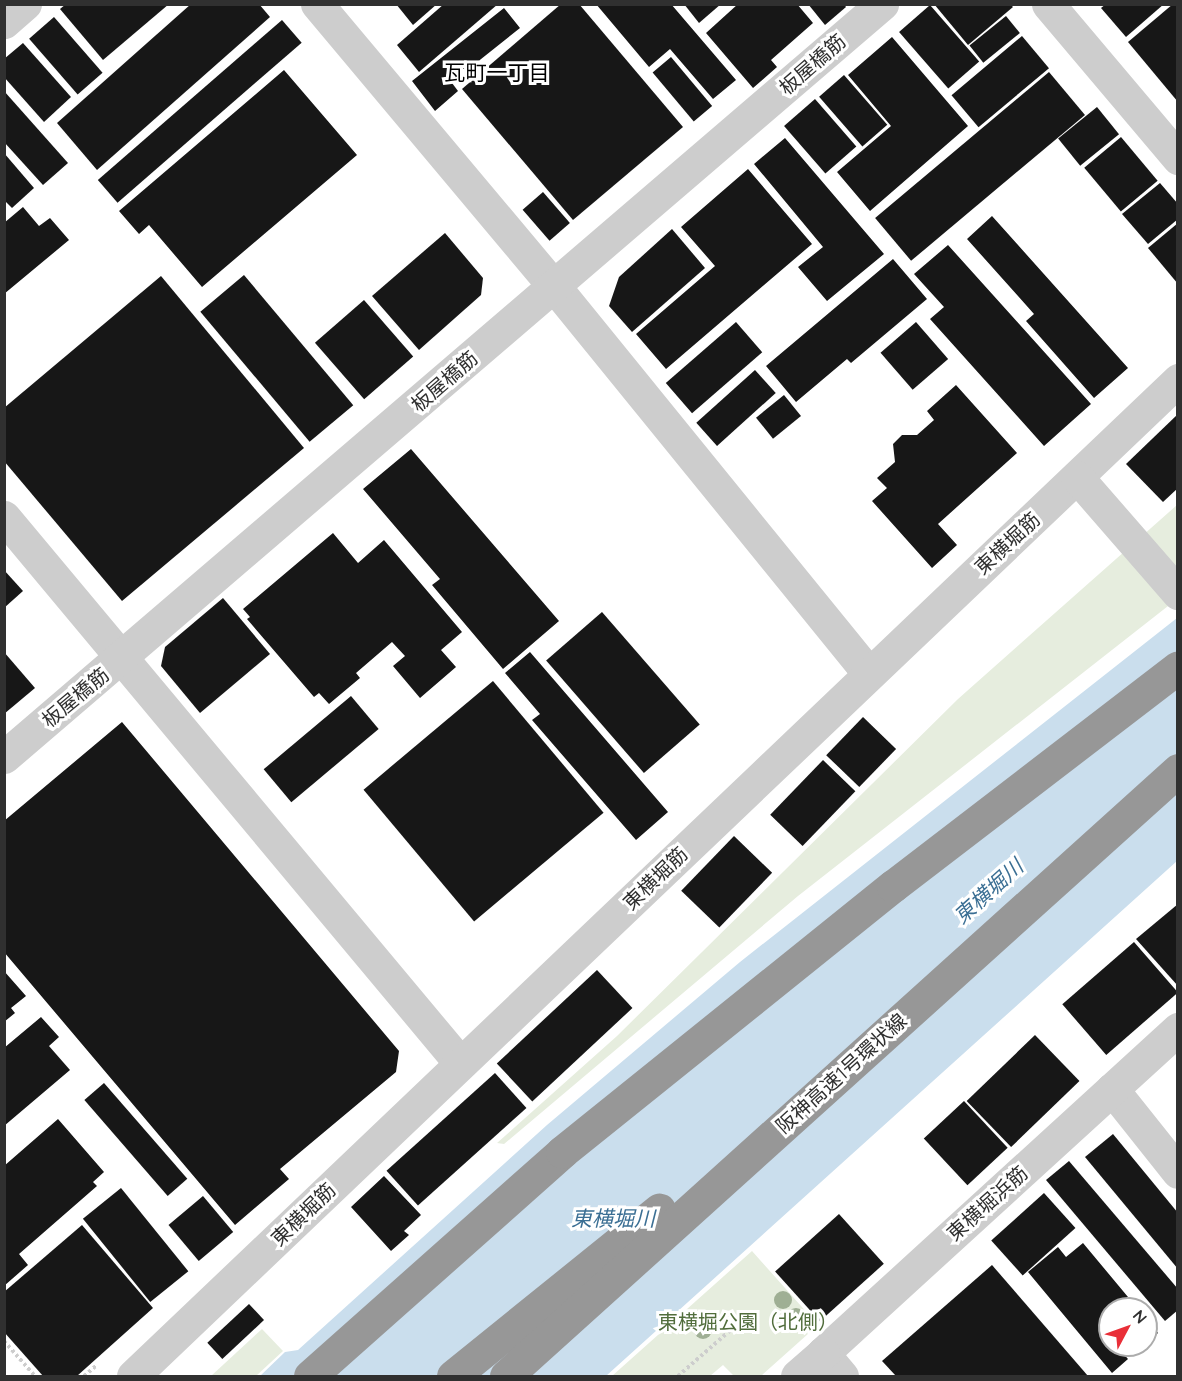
<!DOCTYPE html>
<meta charset="utf-8">
<style>
body{margin:0}
#map{position:relative;width:1182px;height:1381px;overflow:hidden;background:#fff;font-family:Quicksand,"Noto Sans JP",sans-serif}
div>[style]{position:absolute}
[style*='--x']{left:calc(var(--x)*1px);top:calc(var(--y)*1px);width:calc(var(--w)*1px);rotate:calc(var(--a)*1deg)}
.green>*{inset:0;background:#e6edde}
.water>*{inset:0;background:#cadeed}
.building>*{inset:0;background:#171717;transform-origin:0 0}
.path>*{height:4px;margin-top:-2px;transform-origin:0;background:repeating-linear-gradient(90deg,#cdcdcd 0 3px,transparent 0 6px)}
.minor>*{height:33px;margin:-16.5px;padding:0 16.5px;transform-origin:16.5px;border-radius:16.5px;background:#cdcdcd}
.tertiary>*{height:33px;margin:-16.5px;padding:0 16.5px;transform-origin:16.5px;border-radius:16.5px;background:#cdcdcd}
.motorway>*{height:33px;margin:-16.5px;padding:0 16.5px;transform-origin:16.5px;border-radius:16.5px;background:#979797}
.trees>*{width:18px;height:18px;margin:-9px;border-radius:50%;background:#9faf94}
span{translate:-50% -50%;white-space:nowrap;text-align:center;line-height:1.15;-webkit-text-stroke:6px #fff;paint-order:stroke}
.street-label{font-size:20px;color:#303030}
.park-label{font-size:20px;color:#516d3c}
.neighbourhood-label{font-size:21px;color:#000}
.water-label{font-size:21px;color:#3b6f94;font-style:italic}
.frame{position:absolute;inset:0;border:6px solid #303030;pointer-events:none}
.north{position:absolute;left:1098px;top:1297px;width:60px;height:60px;box-sizing:border-box;background:#fff;border:2px solid #acacac;border-radius:50%;rotate:49deg;font-size:16px;font-weight:700;line-height:24px;text-align:center;color:#303030}
.north::after{content:'';display:block;margin:auto;width:21px;height:27px;background:#e92f38;clip-path:polygon(50% 0,100% 100%,50% 72%,0 100%)}
</style>
<div id="map">
<div class="green">
<div style="clip-path:polygon(1177px 505px,1177px 599px,798px 896px,504px 1144px,497px 1143px,617px 1036px,958px 699px)"></div>
<div style="clip-path:polygon(752px 1251px,818px 1325px,761px 1376px,734px 1376px,723px 1365px,710px 1376px,612px 1376px)"></div>
<div style="clip-path:polygon(262px 1329px,283px 1351px,256px 1376px,211px 1376px)"></div>
</div>
<div class="water">
<div style="clip-path:polygon(1177px 618px,1177px 861px,606px 1376px,260px 1376px,285px 1352px,298px 1350px,547px 1125px,740px 962px)"></div>
</div>
<div class="building">
<div style="clip-path:polygon(66px 4px,169px 4px,103px 60px,60px 9px)"></div>
<div style="clip-path:polygon(191px 4px,259px 4px,270px 17px,97px 170px,57px 123px)"></div>
<div style="clip-path:polygon(396px 4px,437px 4px,413px 25px)"></div>
<div style="clip-path:polygon(444px 4px,498px 4px,419px 72px,397px 45px)"></div>
<div style="clip-path:polygon(561px 4px,579px 4px,683px 127px,573px 220px,462px 89px)"></div>
<div style="clip-path:polygon(596px 4px,671px 4px,736px 80px,713px 99px,670px 49px,649px 67px)"></div>
<div style="clip-path:polygon(684px 4px,721px 4px,699px 23px)"></div>
<div style="clip-path:polygon(738px 4px,797px 4px,813px 23px,771px 60px,777px 67px,753px 88px,706px 33px)"></div>
<div style="clip-path:polygon(808px 4px,844px 4px,846px 7px,825px 25px)"></div>
<div style="clip-path:polygon(934px 4px,1010px 4px,1013px 7px,968px 45px)"></div>
<div style="clip-path:polygon(1106px 4px,1164px 4px,1126px 37px,1101px 8px)"></div>
<div style="clip-path:polygon(1173px 4px,1178px 4px,1178px 102px,1128px 42px)"></div>
<div style="left:930px;top:5px;width:75px;height:41px;rotate:49deg"></div>
<div style="clip-path:polygon(504px 8px,520px 28px,466px 71px,459px 64px,446px 75px,458px 91px,435px 111px,412px 81px)"></div>
<div style="left:1006px;top:16px;width:22px;height:47px;rotate:51deg"></div>
<div style="left:54px;top:17px;width:74px;height:33px;rotate:49deg"></div>
<div style="left:282px;top:20px;width:30px;height:244px;rotate:49deg"></div>
<div style="left:1022px;top:36px;width:42px;height:92px;rotate:50deg"></div>
<div style="clip-path:polygon(892px 37px,968px 126px,870px 211px,837px 172px,891px 126px,848px 75px)"></div>
<div style="clip-path:polygon(23px 43px,71px 97px,44px 122px,4px 77px,4px 59px)"></div>
<div style="left:671px;top:57px;width:64px;height:24px;rotate:50deg"></div>
<div style="clip-path:polygon(284px 70px,357px 155px,202px 287px,149px 225px,139px 234px,119px 211px)"></div>
<div style="left:1049px;top:72px;width:56px;height:227px;rotate:50deg"></div>
<div style="left:844px;top:75px;width:66px;height:33px;rotate:49deg"></div>
<div style="clip-path:polygon(4px 91px,68px 163px,43px 185px,4px 142px)"></div>
<div style="left:815px;top:99px;width:63px;height:41px;rotate:49deg"></div>
<div style="left:1097px;top:107px;width:35px;height:50px;rotate:51deg"></div>
<div style="left:1121px;top:137px;width:57px;height:48px;rotate:50deg"></div>
<div style="clip-path:polygon(785px 138px,884px 254px,827px 301px,798px 267px,823px 247px,754px 164px)"></div>
<div style="clip-path:polygon(4px 153px,34px 188px,12px 208px,4px 200px)"></div>
<div style="clip-path:polygon(748px 169px,812px 244px,666px 369px,636px 334px,715px 266px,681px 227px)"></div>
<div style="clip-path:polygon(1160px 183px,1178px 204px,1178px 219px,1148px 244px,1122px 214px)"></div>
<div style="left:543px;top:192px;width:41px;height:27px;rotate:49deg"></div>
<div style="clip-path:polygon(23px 207px,39px 226px,50px 218px,69px 240px,4px 294px,4px 223px)"></div>
<div style="clip-path:polygon(992px 216px,1128px 368px,1094px 398px,1026px 321px,1034px 314px,967px 239px)"></div>
<div style="clip-path:polygon(1178px 223px,1178px 284px,1148px 248px)"></div>
<div style="clip-path:polygon(672px 229px,705px 268px,632px 332px,609px 306px,619px 277px)"></div>
<div style="clip-path:polygon(445px 233px,483px 278px,481px 295px,419px 350px,372px 296px)"></div>
<div style="clip-path:polygon(948px 245px,1091px 404px,1044px 446px,930px 319px,944px 307px,914px 274px)"></div>
<div style="clip-path:polygon(893px 259px,927px 299px,851px 363px,847px 359px,796px 402px,766px 366px)"></div>
<div style="left:244px;top:275px;width:170px;height:57px;rotate:50deg"></div>
<div style="clip-path:polygon(161px 276px,304px 448px,122px 601px,4px 461px,4px 408px)"></div>
<div style="left:364px;top:300px;width:75px;height:65px;rotate:49deg"></div>
<div style="left:736px;top:322px;width:40px;height:93px;rotate:49deg"></div>
<div style="left:916px;top:322px;width:49px;height:47px;rotate:49deg"></div>
<div style="left:755px;top:370px;width:31px;height:79px;rotate:48deg"></div>
<div style="clip-path:polygon(956px 385px,1017px 453px,938px 524px,957px 545px,932px 568px,872px 501px,887px 488px,877px 478px,895px 462px,893px 444px,902px 435px,917px 435px,934px 420px,927px 411px)"></div>
<div style="left:784px;top:395px;width:27px;height:36px;rotate:51deg"></div>
<div style="clip-path:polygon(1178px 414px,1178px 488px,1163px 502px,1126px 464px)"></div>
<div style="clip-path:polygon(411px 449px,559px 621px,503px 669px,432px 585px,440px 579px,363px 489px)"></div>
<div style="clip-path:polygon(333px 533px,358px 563px,384px 540px,462px 632px,441px 650px,456px 667px,420px 698px,393px 666px,405px 656px,392px 642px,356px 673px,360px 678px,329px 704px,319px 693px,314px 697px,247px 619px,250px 617px,243px 609px)"></div>
<div style="clip-path:polygon(4px 570px,23px 591px,4px 608px)"></div>
<div style="clip-path:polygon(223px 598px,270px 654px,200px 713px,161px 666px,165px 647px)"></div>
<div style="left:602px;top:612px;width:149px;height:74px;rotate:49deg"></div>
<div style="clip-path:polygon(4px 652px,35px 688px,4px 714px)"></div>
<div style="clip-path:polygon(530px 652px,668px 812px,636px 840px,532px 720px,540px 714px,505px 673px)"></div>
<div style="left:493px;top:681px;width:172px;height:169px;rotate:50deg"></div>
<div style="left:351px;top:696px;width:43px;height:114px;rotate:50deg"></div>
<div style="left:863px;top:717px;width:46px;height:53px;rotate:44deg"></div>
<div style="clip-path:polygon(122px 722px,399px 1051px,396px 1072px,280px 1169px,289px 1179px,235px 1225px,4px 952px,4px 821px)"></div>
<div style="left:823px;top:760px;width:45px;height:76px;rotate:44deg"></div>
<div style="left:734px;top:836px;width:53px;height:76px;rotate:44deg"></div>
<div style="clip-path:polygon(1178px 904px,1178px 986px,1136px 939px)"></div>
<div style="left:1134px;top:942px;width:67px;height:95px;rotate:49deg"></div>
<div style="left:597px;top:970px;width:52px;height:137px;rotate:47deg"></div>
<div style="clip-path:polygon(4px 971px,26px 996px,11px 1008px,15px 1013px,4px 1022px)"></div>
<div style="clip-path:polygon(41px 1017px,59px 1037px,49px 1046px,70px 1070px,4px 1126px,4px 1048px)"></div>
<div style="left:1035px;top:1035px;width:64px;height:95px;rotate:46deg"></div>
<div style="left:495px;top:1073px;width:47px;height:146px;rotate:48deg"></div>
<div style="left:104px;top:1083px;width:127px;height:26px;rotate:49deg"></div>
<div style="left:964px;top:1101px;width:64px;height:55px;rotate:47deg"></div>
<div style="clip-path:polygon(58px 1119px,104px 1172px,93px 1182px,97px 1186px,19px 1254px,28px 1265px,4px 1286px,4px 1166px)"></div>
<div style="clip-path:polygon(1113px 1134px,1178px 1213px,1178px 1269px,1085px 1157px)"></div>
<div style="clip-path:polygon(1069px 1161px,1178px 1289px,1178px 1310px,1165px 1321px,1046px 1180px)"></div>
<div style="clip-path:polygon(384px 1176px,421px 1215px,404px 1231px,409px 1235px,391px 1251px,351px 1207px)"></div>
<div style="left:121px;top:1188px;width:107px;height:49px;rotate:51deg"></div>
<div style="left:1044px;top:1193px;width:47px;height:71px;rotate:48deg"></div>
<div style="left:203px;top:1196px;width:47px;height:45px;rotate:50deg"></div>
<div style="left:839px;top:1214px;width:67px;height:86px;rotate:48deg"></div>
<div style="clip-path:polygon(82px 1225px,153px 1308px,77px 1376px,43px 1376px,4px 1332px,4px 1292px)"></div>
<div style="clip-path:polygon(1083px 1243px,1138px 1309px,1110px 1309px,1110px 1345px,1126px 1345px,1120px 1350px,1128px 1359px,1112px 1373px,1028px 1272px,1058px 1247px,1066px 1257px)"></div>
<div style="clip-path:polygon(992px 1265px,1088px 1376px,896px 1376px,882px 1361px)"></div>
<div style="left:249px;top:1304px;width:22px;height:57px;rotate:47deg"></div>
<div style="clip-path:polygon(1146px 1318px,1158px 1333px,1146px 1343px)"></div>
</div>
<div class="path">
<div style="--x:777;--y:1311;--w:24;--a:48"></div>
<div style="--x:4;--y:1341;--w:47;--a:48.5"></div>
<div style="--x:84;--y:1376;--w:17;--a:-40"></div>
<div style="--x:678;--y:1376;--w:82;--a:-41.1"></div>
</div>
<div class="minor">
<div style="--x:317;--y:4;--w:368;--a:50"></div>
<div style="--x:554;--y:286;--w:499;--a:50.9"></div>
<div style="--x:1048;--y:4;--w:202;--a:49.8"></div>
<div style="--x:4;--y:22;--w:28;--a:-41"></div>
<div style="--x:4;--y:517;--w:711;--a:50.13"></div>
<div style="--x:4;--y:757;--w:1157;--a:-40.62"></div>
<div style="--x:1112;--y:1089;--w:106;--a:51.5"></div>
<div style="--x:133;--y:1376;--w:1444;--a:-43.62"></div>
<div style="--x:842;--y:1376;--w:30;--a:-130"></div>
<div style="--x:823;--y:1353;--w:481;--a:-42.4"></div>
</div>
<div class="tertiary">
<div style="--x:1077;--y:477;--w:154;--a:49"></div>
<div style="--x:797;--y:1376;--w:35;--a:-41"></div>
</div>
<div class="motorway">
<div style="--x:310;--y:1376;--w:337;--a:-41.6"></div>
<div style="--x:562;--y:1152;--w:425;--a:-38.8"></div>
<div style="--x:893;--y:886;--w:359;--a:-37.5"></div>
<div style="--x:453;--y:1376;--w:265;--a:-38.9"></div>
<div style="--x:506;--y:1376;--w:905;--a:-42.04"></div>
</div>
<div class="trees">
<div style="left:783px;top:1300px"></div>
<div style="left:796px;top:1317px"></div>
<div style="left:703px;top:1330px"></div>
</div>
<div class="street-label">
<span style="left:812px;top:64px;rotate:-41deg">板屋橋筋</span>
<span style="left:444px;top:381px;rotate:-41deg">板屋橋筋</span>
<span style="left:1007px;top:543px;rotate:-43deg">東横堀筋</span>
<span style="left:75px;top:697px;rotate:-40deg">板屋橋筋</span>
<span style="left:655px;top:878px;rotate:-44deg">東横堀筋</span>
<span style="left:841px;top:1073px;rotate:-42deg">阪神高速1号環状線</span>
<span style="left:987px;top:1203px;rotate:-42deg">東横堀浜筋</span>
<span style="left:303px;top:1214px;rotate:-44deg">東横堀筋</span>
</div>
<div class="park-label">
<span style="left:748px;top:1321px">東横堀公園（北側）</span>
</div>
<div class="neighbourhood-label">
<span style="left:497px;top:72px">瓦町一丁目</span>
</div>
<div class="water-label">
<span style="left:988px;top:891px;rotate:-42deg">東横堀川</span>
<span style="left:613px;top:1218px">東横堀川</span>
</div>
<div class="frame"></div>
<div class="north">N</div>
</div>
